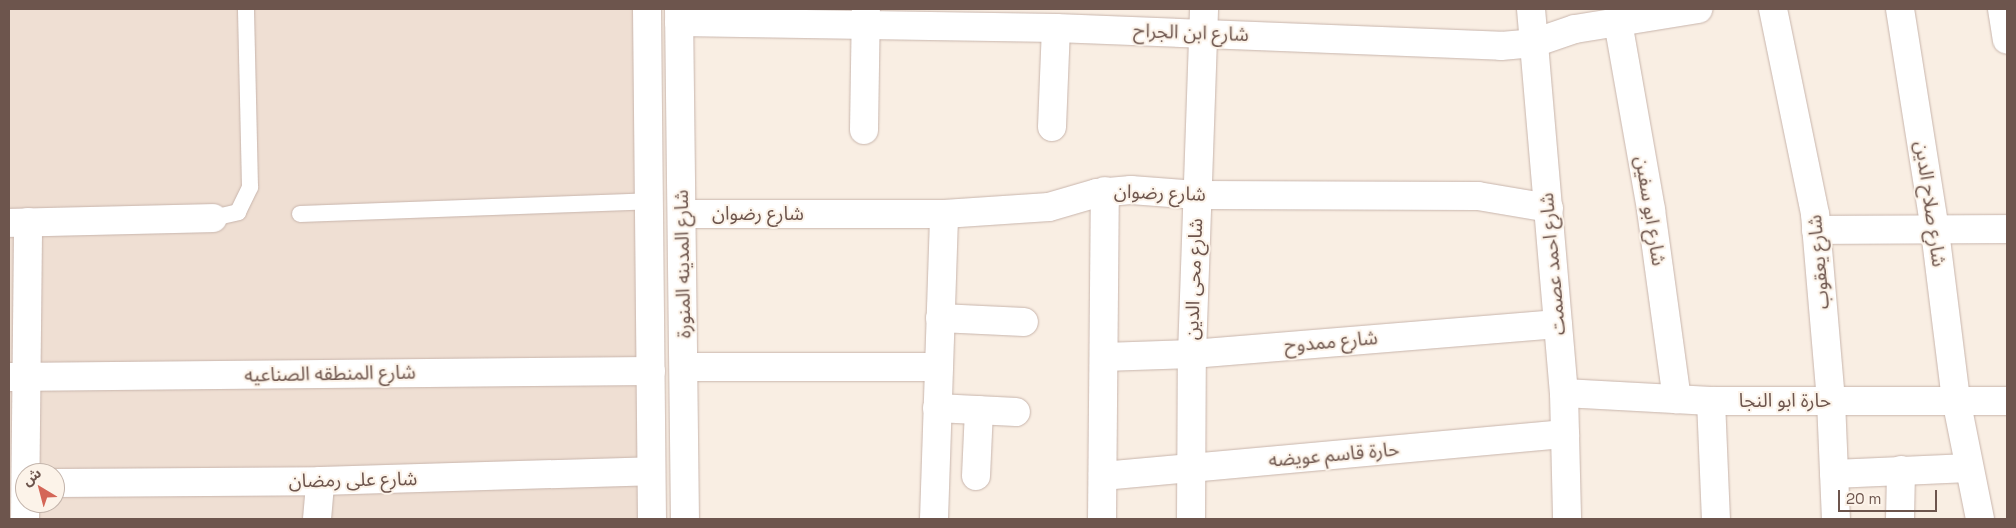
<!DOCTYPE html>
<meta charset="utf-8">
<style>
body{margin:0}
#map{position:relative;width:2016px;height:528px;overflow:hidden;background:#f9eee3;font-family:"Space Grotesk","Noto Sans Arabic",sans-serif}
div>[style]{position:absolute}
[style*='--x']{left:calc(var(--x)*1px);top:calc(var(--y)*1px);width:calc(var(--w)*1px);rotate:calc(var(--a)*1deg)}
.residential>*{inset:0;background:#efdfd3}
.roads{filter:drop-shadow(0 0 1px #c8b5ac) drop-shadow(0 0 1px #c8b5ac)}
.lane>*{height:16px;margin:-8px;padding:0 8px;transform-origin:8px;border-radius:8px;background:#fff}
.street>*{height:28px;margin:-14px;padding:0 14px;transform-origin:14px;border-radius:14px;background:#fff}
.secondary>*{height:28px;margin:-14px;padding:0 14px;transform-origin:14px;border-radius:14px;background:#fff}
span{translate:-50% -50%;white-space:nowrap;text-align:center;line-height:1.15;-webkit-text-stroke:4px #fcf3e9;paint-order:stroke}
.street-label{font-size:19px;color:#6d554d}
.frame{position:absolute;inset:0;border:10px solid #6d554d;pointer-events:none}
.north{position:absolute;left:15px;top:463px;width:50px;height:50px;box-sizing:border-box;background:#fcf3e9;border:1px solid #c3b4ab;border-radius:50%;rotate:323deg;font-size:14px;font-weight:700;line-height:20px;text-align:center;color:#6d554d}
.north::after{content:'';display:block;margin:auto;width:18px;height:22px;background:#d46657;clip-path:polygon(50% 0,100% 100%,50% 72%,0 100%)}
.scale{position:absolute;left:1838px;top:490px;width:99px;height:22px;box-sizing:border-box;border:2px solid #6d554d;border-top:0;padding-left:6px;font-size:15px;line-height:18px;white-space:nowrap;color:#6d554d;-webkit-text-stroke:4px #fcf3e9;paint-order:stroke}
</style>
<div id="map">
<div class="residential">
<div style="clip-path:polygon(evenodd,9px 9px,644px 9px,643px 519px,9px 519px,9px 9px,25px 473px,55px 473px,55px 503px,25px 503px,25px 473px)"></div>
</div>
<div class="roads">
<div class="lane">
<div style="--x:300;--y:214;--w:350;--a:-2.1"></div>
<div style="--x:213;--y:218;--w:26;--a:-13"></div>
<div style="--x:238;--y:212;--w:28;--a:-64"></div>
<div style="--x:250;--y:187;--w:178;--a:-91.3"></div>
</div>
<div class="street">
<div style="--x:1531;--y:9;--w:385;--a:85.1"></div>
<div style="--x:1564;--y:393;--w:126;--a:88.6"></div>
<div style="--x:1773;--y:9;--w:209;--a:78.4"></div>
<div style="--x:1815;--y:214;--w:188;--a:85.1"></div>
<div style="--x:1831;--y:401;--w:118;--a:87.6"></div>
<div style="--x:1900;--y:9;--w:225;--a:81"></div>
<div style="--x:1935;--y:231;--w:169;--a:82.9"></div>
<div style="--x:1956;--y:399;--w:122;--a:78.7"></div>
<div style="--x:2002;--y:9;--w:31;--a:81"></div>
<div style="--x:1618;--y:22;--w:191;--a:80"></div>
<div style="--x:1651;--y:210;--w:191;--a:82.2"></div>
<div style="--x:1052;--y:127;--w:99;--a:-87.7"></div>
<div style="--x:864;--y:130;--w:121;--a:-89.1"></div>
<div style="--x:682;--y:214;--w:262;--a:0"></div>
<div style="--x:944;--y:214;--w:105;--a:-3.8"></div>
<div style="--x:1049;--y:207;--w:50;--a:-16.3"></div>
<div style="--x:1097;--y:193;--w:34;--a:-5"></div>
<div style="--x:1131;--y:190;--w:66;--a:4.3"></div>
<div style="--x:1197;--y:195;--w:281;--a:0.2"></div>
<div style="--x:1478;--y:196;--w:72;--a:9.6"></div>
<div style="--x:9;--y:223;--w:204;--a:-1.4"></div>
<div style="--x:1816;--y:230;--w:191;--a:-0.3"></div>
<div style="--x:940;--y:318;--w:84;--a:2.7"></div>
<div style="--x:1104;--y:357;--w:88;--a:-2"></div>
<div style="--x:1192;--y:354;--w:367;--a:-4.7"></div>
<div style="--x:684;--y:367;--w:255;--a:0"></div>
<div style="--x:9;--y:377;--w:642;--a:-0.54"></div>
<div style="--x:1564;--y:393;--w:147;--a:3.1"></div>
<div style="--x:1711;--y:401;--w:296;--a:0"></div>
<div style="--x:1711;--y:401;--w:118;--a:87.6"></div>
<div style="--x:937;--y:408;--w:79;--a:2.9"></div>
<div style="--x:1834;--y:474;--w:135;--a:-2.5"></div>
<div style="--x:976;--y:476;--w:66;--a:-87.4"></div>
<div style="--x:1103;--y:476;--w:464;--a:-5.2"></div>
<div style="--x:55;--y:483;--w:265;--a:-0.4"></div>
<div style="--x:320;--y:481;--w:331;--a:-1.7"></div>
<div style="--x:25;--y:519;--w:297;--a:-89.4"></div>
<div style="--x:317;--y:519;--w:38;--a:-85"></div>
<div style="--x:934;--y:519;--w:305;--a:-88.1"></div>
<div style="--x:1102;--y:519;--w:328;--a:-89.5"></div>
<div style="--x:1191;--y:519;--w:165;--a:-89.7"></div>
<div style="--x:1192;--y:354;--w:345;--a:-88"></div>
<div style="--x:1900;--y:519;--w:49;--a:-88.8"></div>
</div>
<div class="secondary">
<div style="--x:647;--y:9;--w:510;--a:89.44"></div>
<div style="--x:679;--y:9;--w:510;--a:89.33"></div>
<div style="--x:679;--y:22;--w:377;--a:0.9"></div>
<div style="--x:1056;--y:28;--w:445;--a:2.3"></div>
<div style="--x:1501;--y:46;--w:33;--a:-5"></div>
<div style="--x:1534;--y:43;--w:43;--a:-18.9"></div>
<div style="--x:1575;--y:29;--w:125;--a:-9.2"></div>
</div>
</div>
<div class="street-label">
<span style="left:1191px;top:33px;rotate:2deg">شارع ابن الجراح</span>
<span style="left:1160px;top:193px;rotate:2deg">شارع رضوان</span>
<span style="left:1930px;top:204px;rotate:82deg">شارع صلاح الدين</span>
<span style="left:1650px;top:211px;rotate:81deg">شارع ابو سفين</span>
<span style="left:758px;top:214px">شارع رضوان</span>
<span style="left:1819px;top:262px;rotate:-95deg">شارع يعقوب</span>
<span style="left:683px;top:264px;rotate:-91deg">شارع المدينه المنورة</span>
<span style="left:1553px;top:264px;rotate:-95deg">شارع احمد عصمت</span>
<span style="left:1194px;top:279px;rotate:-88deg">شارع محى الدين</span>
<span style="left:1331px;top:342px;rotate:-5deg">شارع ممدوح</span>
<span style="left:330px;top:374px;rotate:-1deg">شارع المنطقه الصناعيه</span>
<span style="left:1785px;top:401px">حارة ابو النجا</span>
<span style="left:1334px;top:455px;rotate:-5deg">حارة قاسم عويضه</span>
<span style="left:353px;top:480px;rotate:-1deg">شارع على رمضان</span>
</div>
<div class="frame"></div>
<div class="north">ش</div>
<div class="scale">20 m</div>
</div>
